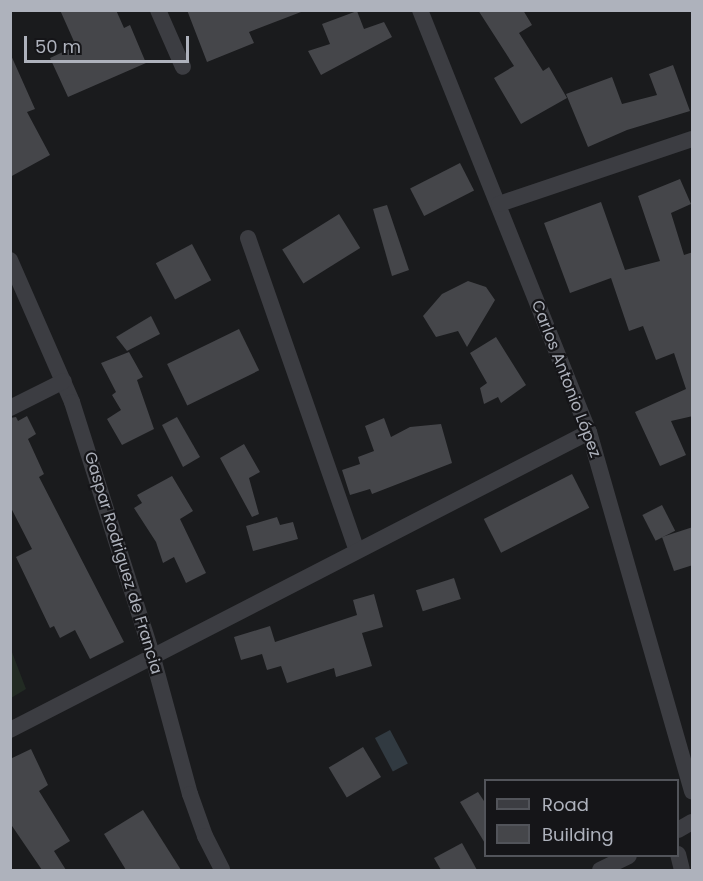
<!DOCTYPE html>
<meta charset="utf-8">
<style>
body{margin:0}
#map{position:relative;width:703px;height:881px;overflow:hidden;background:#1a1b1d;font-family:Poppins,sans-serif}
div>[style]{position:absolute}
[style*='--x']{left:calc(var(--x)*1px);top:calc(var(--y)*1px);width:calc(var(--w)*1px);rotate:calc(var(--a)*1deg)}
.green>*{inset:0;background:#222b23}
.water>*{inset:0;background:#313a41;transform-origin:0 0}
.building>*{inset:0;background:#45464a;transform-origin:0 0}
.street>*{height:16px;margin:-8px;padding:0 8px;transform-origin:8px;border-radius:8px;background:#3c3d42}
span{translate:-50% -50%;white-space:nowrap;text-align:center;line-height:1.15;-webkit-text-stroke:4.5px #151518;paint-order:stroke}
.street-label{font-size:16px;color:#aeb2bc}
.frame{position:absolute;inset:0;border:12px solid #aeb2bc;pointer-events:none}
.legend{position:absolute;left:484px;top:779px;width:195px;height:78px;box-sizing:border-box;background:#151518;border:2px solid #52545a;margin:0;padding:8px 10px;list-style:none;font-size:18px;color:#aeb2bc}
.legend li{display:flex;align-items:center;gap:12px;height:30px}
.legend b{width:30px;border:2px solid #52545a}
.scale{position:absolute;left:24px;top:36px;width:165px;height:27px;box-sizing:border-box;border:3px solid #aeb2bc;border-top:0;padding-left:8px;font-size:18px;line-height:21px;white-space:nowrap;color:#aeb2bc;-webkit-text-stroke:4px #151518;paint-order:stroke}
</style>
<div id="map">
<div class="green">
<div style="clip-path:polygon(10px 647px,26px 689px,11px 698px,10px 698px)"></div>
</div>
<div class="water">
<div style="left:390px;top:730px;width:38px;height:17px;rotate:62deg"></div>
</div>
<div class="building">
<div style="clip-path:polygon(60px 10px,116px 10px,124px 28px,130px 25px,146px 63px,68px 97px,50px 58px,76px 46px)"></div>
<div style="clip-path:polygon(187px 10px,301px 10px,301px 12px,249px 32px,254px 43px,207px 62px)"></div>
<div style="clip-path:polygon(478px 10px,523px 10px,532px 25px,519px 33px,543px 71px,549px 67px,567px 98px,521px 124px,494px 78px,514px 66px)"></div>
<div style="clip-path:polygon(357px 11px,364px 29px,384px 22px,392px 37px,321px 75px,308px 51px,330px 44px,322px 24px)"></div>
<div style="clip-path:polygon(10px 53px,35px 109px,27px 112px,50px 155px,10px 177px)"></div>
<div style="clip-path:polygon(673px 65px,690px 111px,627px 130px,588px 147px,566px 94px,612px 77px,622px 104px,657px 95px,649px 74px)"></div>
<div style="left:460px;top:163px;width:31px;height:56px;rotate:63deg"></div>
<div style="clip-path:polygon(680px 179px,691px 204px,671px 213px,684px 255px,693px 252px,693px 416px,671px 421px,686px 455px,660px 466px,635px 412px,686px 389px,674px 353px,656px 360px,643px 326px,629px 331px,611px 278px,570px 293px,544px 223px,601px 202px,625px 270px,660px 261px,638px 196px)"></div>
<div style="clip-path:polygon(387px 205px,409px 270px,392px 276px,373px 209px)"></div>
<div style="left:339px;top:214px;width:40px;height:67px;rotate:58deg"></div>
<div style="left:192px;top:244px;width:41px;height:41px;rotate:62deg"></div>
<div style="clip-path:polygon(468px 281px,486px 287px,495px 300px,467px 347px,458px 331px,436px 337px,423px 316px,442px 294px)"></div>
<div style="clip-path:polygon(151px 316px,160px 334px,127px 351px,116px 337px)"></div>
<div style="left:239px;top:329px;width:46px;height:80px;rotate:64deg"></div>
<div style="clip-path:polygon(496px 337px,526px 385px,501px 403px,498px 397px,484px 404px,480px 388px,487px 383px,470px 353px)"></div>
<div style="clip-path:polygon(129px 352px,143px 377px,137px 380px,154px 429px,122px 445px,107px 419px,121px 410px,112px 395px,116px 392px,101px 363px)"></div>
<div style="clip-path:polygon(27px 416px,36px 434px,28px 439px,44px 474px,39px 477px,124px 642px,90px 659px,75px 630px,60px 638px,54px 626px,50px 628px,16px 557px,32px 549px,10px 506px,10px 418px,16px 417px,18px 421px)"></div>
<div style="clip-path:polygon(177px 417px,200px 457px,183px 467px,162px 425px)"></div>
<div style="clip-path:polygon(384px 418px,391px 437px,410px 427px,441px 424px,452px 463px,372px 494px,370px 489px,350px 495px,342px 470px,360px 464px,358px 457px,374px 451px,365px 426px)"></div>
<div style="clip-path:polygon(244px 444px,260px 472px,249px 478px,259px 514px,252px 517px,220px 458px)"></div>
<div style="left:572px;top:474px;width:38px;height:99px;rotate:63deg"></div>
<div style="clip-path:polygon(172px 476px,193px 511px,180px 519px,206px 573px,186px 583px,174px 557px,163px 563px,156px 542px,134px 508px,142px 503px,137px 495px)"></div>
<div style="left:662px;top:505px;width:29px;height:22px;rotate:63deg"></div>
<div style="clip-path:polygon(277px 517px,280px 525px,293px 522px,298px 539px,253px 551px,246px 526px)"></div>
<div style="clip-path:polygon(693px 527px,693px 565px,674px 571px,662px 537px)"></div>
<div style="left:454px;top:578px;width:22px;height:40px;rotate:72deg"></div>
<div style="clip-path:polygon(374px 594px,383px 627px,362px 633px,372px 666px,336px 677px,334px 668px,287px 683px,281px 666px,267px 670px,262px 654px,241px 660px,234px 637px,270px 626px,275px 642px,357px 615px,353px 600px)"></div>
<div style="left:363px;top:747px;width:35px;height:40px;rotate:59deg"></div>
<div style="clip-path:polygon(31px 749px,48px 785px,39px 791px,70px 841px,54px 851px,66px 870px,42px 870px,10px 823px,10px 759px)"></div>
<div style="clip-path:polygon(478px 792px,486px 804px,486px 845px,460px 802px)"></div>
<div style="clip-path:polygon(143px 810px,181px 870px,126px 870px,104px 834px)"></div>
<div style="clip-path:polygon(462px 843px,477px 870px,441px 870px,434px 858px)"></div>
</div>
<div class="street">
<div style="--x:158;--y:10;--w:62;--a:66.3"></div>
<div style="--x:420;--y:10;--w:455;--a:68.2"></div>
<div style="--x:589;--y:432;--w:374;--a:74"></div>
<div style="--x:499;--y:204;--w:204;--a:-18.6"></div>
<div style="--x:248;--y:238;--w:331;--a:70.8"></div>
<div style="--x:10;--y:260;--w:155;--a:66.4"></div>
<div style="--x:72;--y:402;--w:269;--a:72.4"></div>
<div style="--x:153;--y:658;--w:141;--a:74.8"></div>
<div style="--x:190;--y:794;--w:45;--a:70.3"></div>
<div style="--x:205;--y:836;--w:38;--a:63"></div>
<div style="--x:10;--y:408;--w:60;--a:-26.6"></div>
<div style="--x:10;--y:730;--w:651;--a:-27.23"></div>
<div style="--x:678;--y:830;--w:16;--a:-30"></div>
<div style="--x:678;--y:854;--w:16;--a:76"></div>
<div style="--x:600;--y:870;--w:32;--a:-26"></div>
</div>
<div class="street-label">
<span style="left:566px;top:379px;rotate:69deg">Carlos Antonio López</span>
<span style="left:123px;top:563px;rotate:73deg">Gaspar Rodriguez de Francia</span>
</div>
<div class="frame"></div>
<ul class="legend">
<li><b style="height:8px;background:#3c3d42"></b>Road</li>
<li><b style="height:16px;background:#45464a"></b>Building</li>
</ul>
<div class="scale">50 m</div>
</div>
